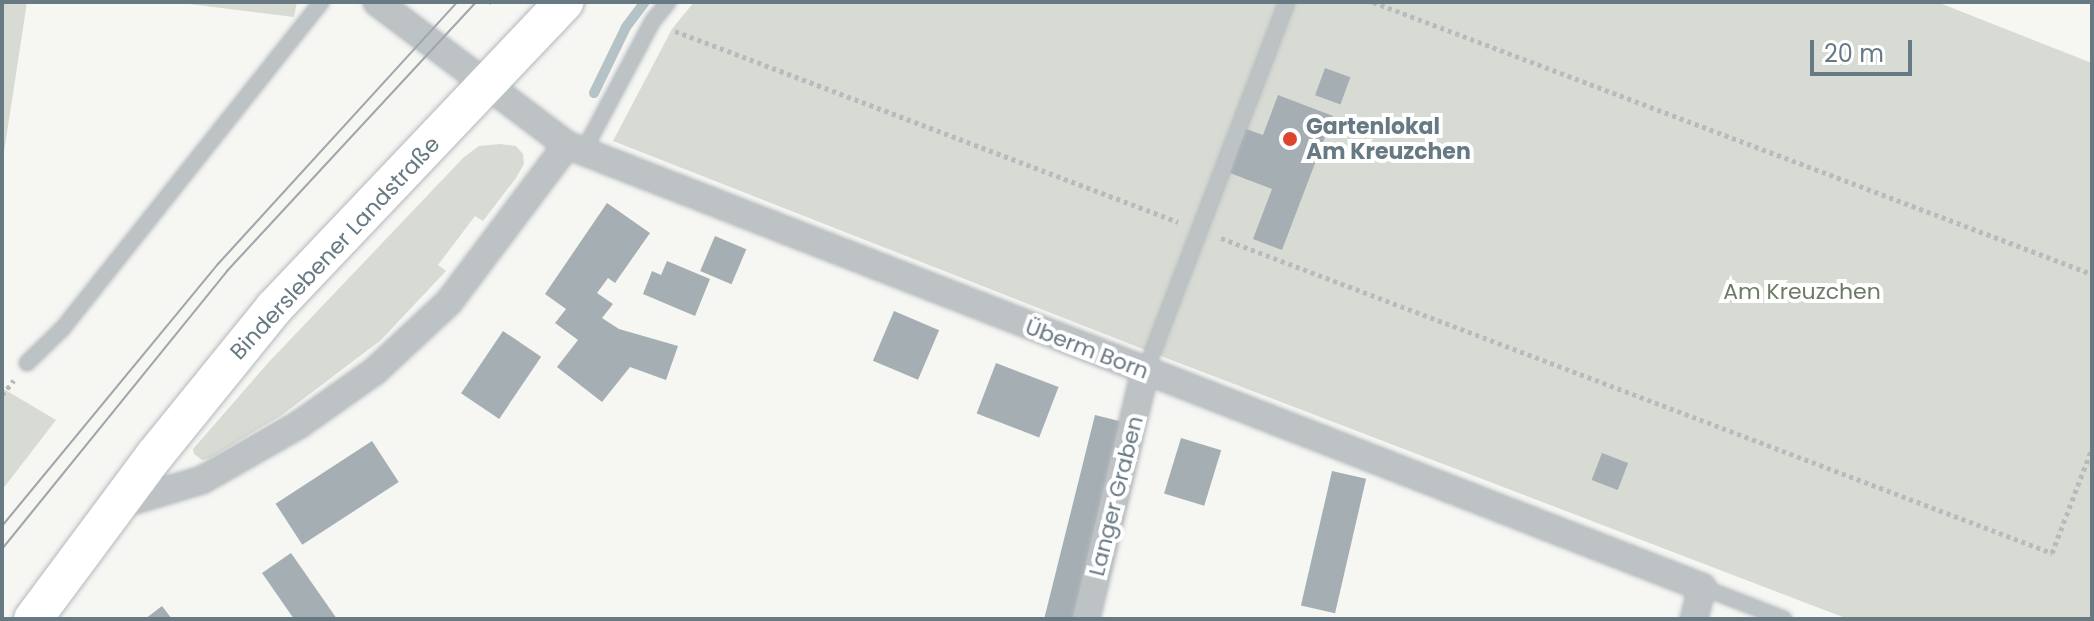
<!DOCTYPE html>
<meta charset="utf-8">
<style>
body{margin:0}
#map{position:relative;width:2094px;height:621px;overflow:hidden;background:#f6f6f3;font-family:Poppins,sans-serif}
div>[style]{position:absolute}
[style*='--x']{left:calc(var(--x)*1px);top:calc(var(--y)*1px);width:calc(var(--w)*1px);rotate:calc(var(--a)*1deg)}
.green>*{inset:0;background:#d7dbd3}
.stream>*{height:10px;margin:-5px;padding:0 5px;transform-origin:5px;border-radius:5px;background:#b5c3c6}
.building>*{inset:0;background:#a5aeb3;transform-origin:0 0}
.path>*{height:5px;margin-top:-2.5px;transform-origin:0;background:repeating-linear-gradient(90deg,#b8bbbd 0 4px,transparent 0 8px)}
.roads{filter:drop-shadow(0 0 2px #b2b8bc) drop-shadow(0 0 2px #b2b8bc)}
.lane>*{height:14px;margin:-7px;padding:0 7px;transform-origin:7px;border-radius:7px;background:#bdc2c5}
.street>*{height:26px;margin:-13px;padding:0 13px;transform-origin:13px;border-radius:13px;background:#bdc2c5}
.secondary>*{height:38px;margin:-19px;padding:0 19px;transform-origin:19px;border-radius:19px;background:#fff}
.tram>*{height:2px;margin:-1px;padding:0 1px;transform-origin:1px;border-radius:1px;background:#9fa7ab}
.dots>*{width:22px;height:22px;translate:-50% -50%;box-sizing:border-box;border:4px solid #fff;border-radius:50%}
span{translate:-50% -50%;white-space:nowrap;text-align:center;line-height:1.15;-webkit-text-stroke:8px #fff;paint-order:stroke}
.poi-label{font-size:22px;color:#677983;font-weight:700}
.left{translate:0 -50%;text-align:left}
.street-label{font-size:22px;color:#677983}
.park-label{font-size:22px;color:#6c7b65}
.frame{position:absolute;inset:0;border:4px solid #677983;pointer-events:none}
.scale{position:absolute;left:1810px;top:40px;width:102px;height:36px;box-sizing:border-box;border:4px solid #677983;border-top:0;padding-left:10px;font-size:24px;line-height:28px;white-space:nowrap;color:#677983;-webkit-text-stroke:6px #fff;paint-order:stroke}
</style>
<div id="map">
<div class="green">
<div style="clip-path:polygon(2px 2px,27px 2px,2px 165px)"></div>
<div style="clip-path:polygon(173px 2px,297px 2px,294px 17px)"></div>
<div style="clip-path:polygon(694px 2px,1937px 2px,2092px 63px,2092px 619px,1848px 619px,1153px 353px,613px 141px,672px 29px)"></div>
<div style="clip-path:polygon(500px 144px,516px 146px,523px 154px,524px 164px,516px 178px,483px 221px,475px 216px,438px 265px,446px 271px,381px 340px,282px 415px,210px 458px,202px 460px,194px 454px,193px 449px,268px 363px,464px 157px,479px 146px)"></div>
<div style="clip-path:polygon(2px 388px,56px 420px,2px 490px)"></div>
</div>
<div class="stream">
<div style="--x:594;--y:93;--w:73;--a:-64.1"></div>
<div style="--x:626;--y:27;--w:31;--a:-53"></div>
</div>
<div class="building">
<div style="left:1325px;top:68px;width:27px;height:29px;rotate:20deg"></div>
<div style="clip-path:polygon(1278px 95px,1333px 116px,1282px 250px,1253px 239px,1272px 189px,1230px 173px,1246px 129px,1263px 135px)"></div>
<div style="clip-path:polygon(607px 203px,650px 233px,615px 283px,608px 278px,597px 293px,613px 304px,602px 318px,619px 329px,678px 346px,666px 380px,630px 367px,602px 402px,557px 367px,578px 340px,555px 323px,566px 309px,545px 294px)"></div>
<div style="left:715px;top:236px;width:34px;height:38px;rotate:23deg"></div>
<div style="clip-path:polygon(667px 261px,710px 279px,695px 316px,643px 294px,652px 271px,661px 275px)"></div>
<div style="left:894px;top:311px;width:49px;height:54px;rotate:23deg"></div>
<div style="left:503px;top:331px;width:46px;height:75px;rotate:34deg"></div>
<div style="left:996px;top:363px;width:67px;height:54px;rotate:21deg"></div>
<div style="left:1095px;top:415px;width:29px;height:209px;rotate:14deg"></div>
<div style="left:1181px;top:438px;width:42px;height:58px;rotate:17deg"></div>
<div style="left:372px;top:441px;width:49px;height:115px;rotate:57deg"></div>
<div style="left:1602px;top:453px;width:28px;height:29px;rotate:21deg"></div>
<div style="left:1332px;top:471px;width:35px;height:138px;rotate:13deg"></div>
<div style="clip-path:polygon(291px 553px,337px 619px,294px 619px,262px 573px)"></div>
<div style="clip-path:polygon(162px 606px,172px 619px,145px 619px)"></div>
</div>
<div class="path">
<div style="--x:491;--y:2;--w:1;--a:45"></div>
<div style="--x:1373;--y:2;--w:769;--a:20.72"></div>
<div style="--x:675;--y:31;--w:538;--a:20.79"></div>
<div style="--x:1221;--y:238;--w:889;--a:20.76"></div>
<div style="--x:2052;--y:553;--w:112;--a:-69.1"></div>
<div style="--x:2;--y:395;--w:19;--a:-51"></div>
</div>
<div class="roads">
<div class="lane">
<div style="--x:583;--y:152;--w:147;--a:-62"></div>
<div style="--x:652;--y:22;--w:26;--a:-51"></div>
<div style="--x:27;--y:363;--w:50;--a:-44.2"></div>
<div style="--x:63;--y:328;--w:416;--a:-51.6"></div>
<div style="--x:1145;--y:372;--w:396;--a:-69"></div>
<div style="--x:1702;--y:587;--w:88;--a:21.3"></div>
</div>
<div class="street">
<div style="--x:377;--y:2;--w:238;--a:37"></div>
<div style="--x:567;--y:145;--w:1218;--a:21.28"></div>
<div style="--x:1702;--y:587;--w:33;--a:104"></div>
<div style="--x:118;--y:505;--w:88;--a:-16.6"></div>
<div style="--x:202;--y:480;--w:113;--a:-29.7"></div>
<div style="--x:300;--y:424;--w:92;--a:-35.2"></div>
<div style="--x:375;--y:371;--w:101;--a:-43"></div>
<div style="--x:449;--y:302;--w:196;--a:-53.1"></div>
<div style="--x:1086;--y:619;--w:254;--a:-76.6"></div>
</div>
<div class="secondary">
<div style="--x:33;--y:619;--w:204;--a:-53.4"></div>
<div style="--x:155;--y:455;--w:189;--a:-51"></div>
<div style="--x:274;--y:308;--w:422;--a:-46.5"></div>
</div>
</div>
<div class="tram">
<div style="--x:2;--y:526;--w:340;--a:-50.5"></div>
<div style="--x:218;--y:264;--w:355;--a:-47.6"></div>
<div style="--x:2;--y:549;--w:358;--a:-51"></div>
<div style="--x:227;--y:271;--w:367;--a:-47.2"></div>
</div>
<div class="dots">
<div style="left:1290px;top:139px;background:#dc462e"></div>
</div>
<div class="poi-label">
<span class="left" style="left:1306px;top:139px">Gartenlokal<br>Am Kreuzchen</span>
</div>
<div class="street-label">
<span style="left:335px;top:248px;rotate:-47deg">Binderslebener Landstraße</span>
<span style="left:1087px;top:349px;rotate:21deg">Überm Born</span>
<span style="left:1116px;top:496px;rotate:-76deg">Langer Graben</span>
</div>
<div class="park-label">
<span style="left:1802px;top:292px">Am Kreuzchen</span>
</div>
<div class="frame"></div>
<div class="scale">20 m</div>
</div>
